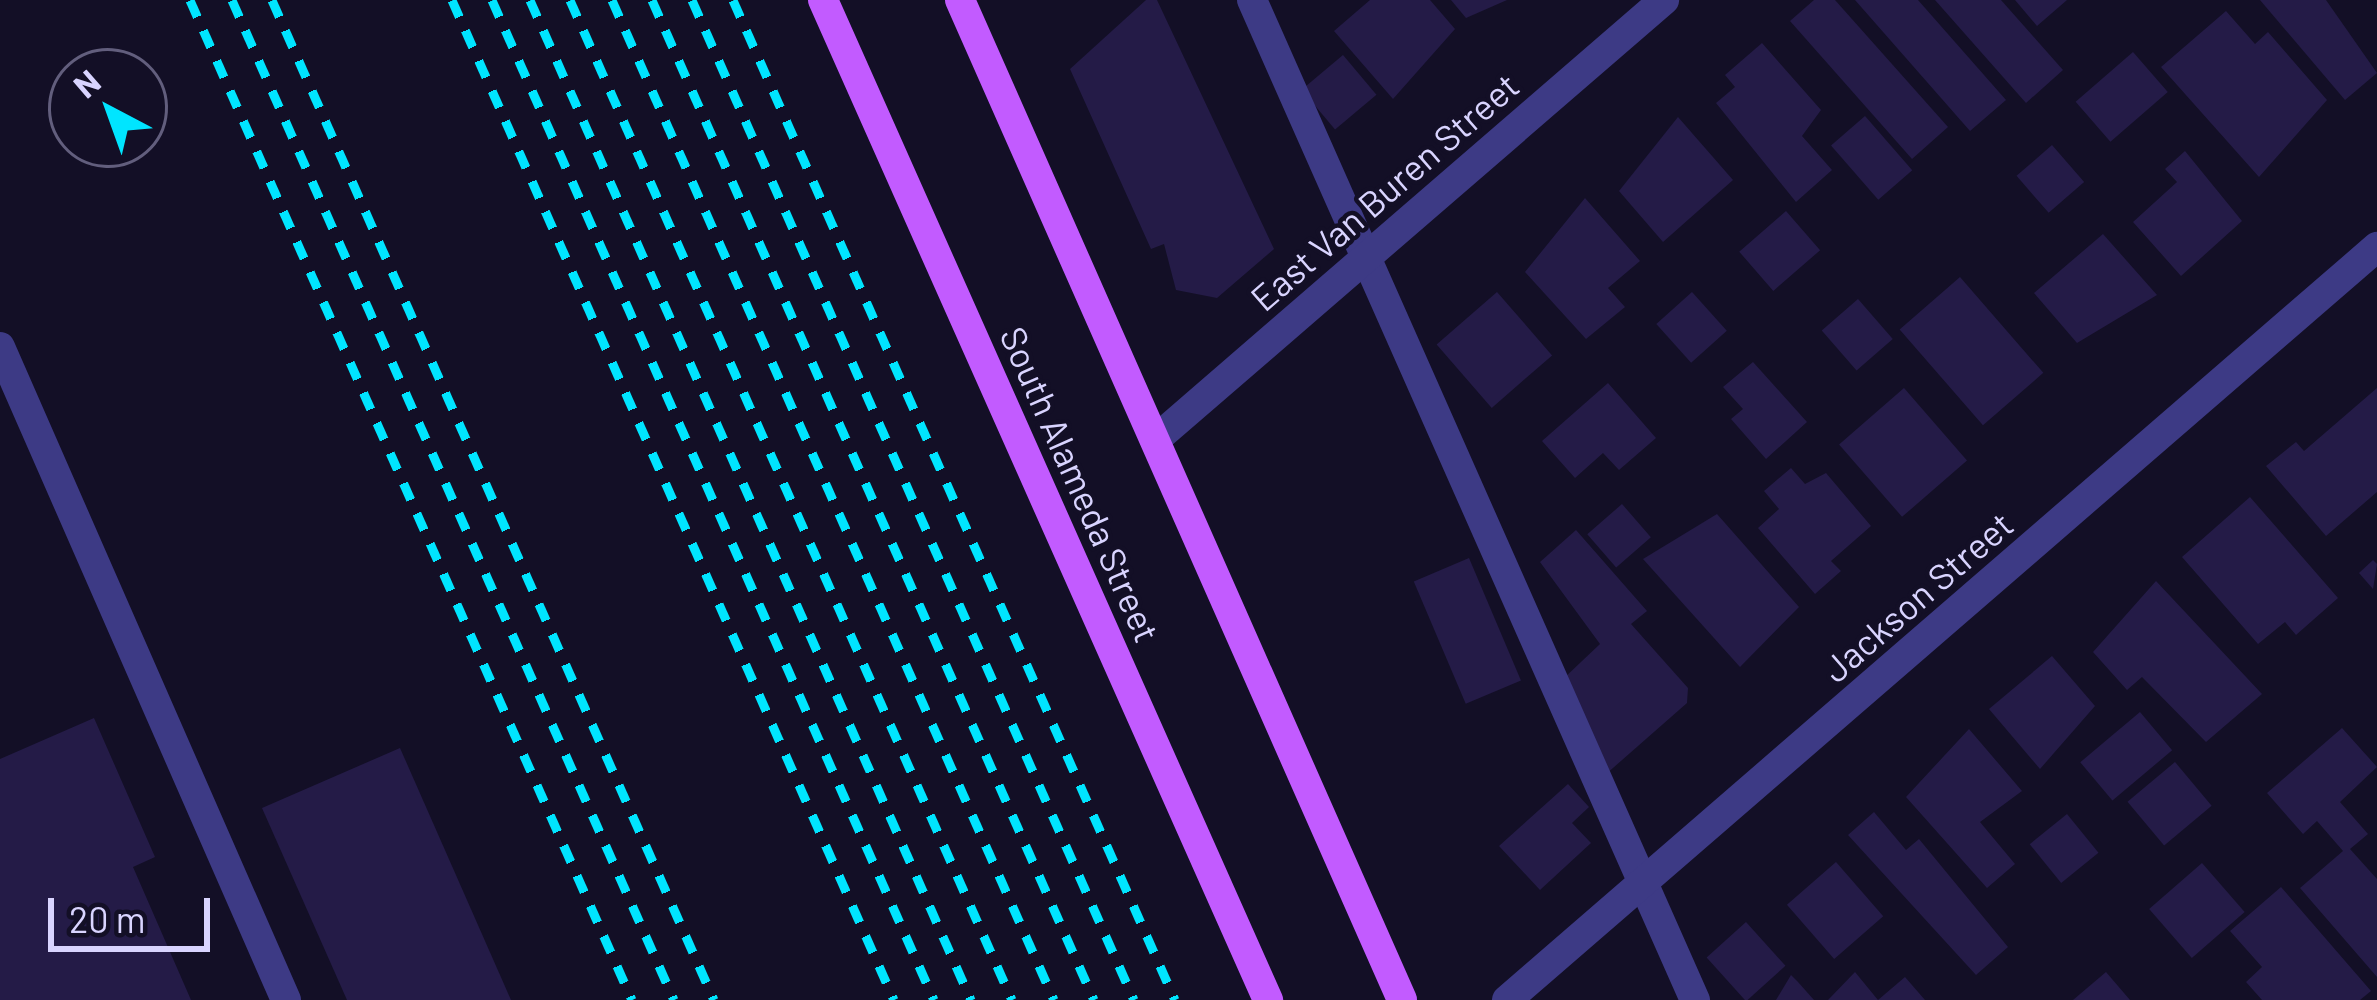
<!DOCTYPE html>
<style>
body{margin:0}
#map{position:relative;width:2377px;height:1000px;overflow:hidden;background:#130f26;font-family:Barlow,sans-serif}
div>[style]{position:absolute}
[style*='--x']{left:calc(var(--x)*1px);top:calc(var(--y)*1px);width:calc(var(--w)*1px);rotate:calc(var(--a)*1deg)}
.building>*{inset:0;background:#241b47;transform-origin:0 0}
.minor>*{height:30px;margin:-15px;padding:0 15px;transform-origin:15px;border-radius:15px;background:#3d3a85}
.major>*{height:30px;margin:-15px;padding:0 15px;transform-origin:15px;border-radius:15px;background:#c25bff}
.rail>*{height:9px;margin-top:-4.5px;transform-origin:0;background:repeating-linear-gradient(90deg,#00e5ff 0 18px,transparent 0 33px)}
span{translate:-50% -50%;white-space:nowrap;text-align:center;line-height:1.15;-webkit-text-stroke:9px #130f26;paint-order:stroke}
.street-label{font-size:36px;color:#d9d4ff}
.north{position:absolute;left:48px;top:48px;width:120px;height:120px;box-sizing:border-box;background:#130f26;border:3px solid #625e7d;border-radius:50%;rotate:319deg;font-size:33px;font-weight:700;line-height:48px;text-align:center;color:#d9d4ff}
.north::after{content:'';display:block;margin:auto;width:42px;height:54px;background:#00e5ff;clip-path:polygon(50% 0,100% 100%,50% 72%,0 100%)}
.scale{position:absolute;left:48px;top:898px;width:162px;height:54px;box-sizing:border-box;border:6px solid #d9d4ff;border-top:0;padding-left:15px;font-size:36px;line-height:42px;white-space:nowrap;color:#d9d4ff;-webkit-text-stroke:9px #130f26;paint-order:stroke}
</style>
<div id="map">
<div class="building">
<div style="clip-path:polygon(1146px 0,1157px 0,1274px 249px,1217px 298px,1176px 290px,1164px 244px,1151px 249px,1070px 69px)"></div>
<div style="clip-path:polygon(1370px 0,1430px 0,1455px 29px,1393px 99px,1334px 31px)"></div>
<div style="clip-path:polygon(1451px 0,1507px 0,1466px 18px)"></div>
<div style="clip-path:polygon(1814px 0,1835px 0,1948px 127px,1912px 159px,1790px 21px)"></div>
<div style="clip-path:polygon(1855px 0,1918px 0,2006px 100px,1970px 131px)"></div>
<div style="clip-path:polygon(1935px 0,2001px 0,2063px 70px,2026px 103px)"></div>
<div style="clip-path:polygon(2015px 0,2067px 0,2037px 26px)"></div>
<div style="clip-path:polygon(2260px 0,2326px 0,2377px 73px,2345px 100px)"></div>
<div style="clip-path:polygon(2226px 11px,2255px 44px,2268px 32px,2327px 100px,2259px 177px,2161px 67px)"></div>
<div style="clip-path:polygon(1762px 43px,1821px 110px,1802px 136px,1832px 170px,1796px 202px,1716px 103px,1735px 87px,1725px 75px)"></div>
<div style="left:2133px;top:52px;width:53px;height:76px;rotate:49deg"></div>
<div style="left:1343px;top:55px;width:52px;height:54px;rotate:50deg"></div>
<div style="left:1865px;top:116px;width:72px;height:45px;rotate:49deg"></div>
<div style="clip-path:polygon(1678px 117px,1733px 180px,1663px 242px,1619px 191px)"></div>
<div style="left:2052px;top:145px;width:49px;height:47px;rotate:49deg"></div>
<div style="clip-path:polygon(2185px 151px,2242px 221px,2181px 276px,2133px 222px,2177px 182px,2165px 169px)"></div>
<div style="clip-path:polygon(1585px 198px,1640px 261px,1608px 288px,1625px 307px,1586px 339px,1525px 272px)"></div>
<div style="left:1786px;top:211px;width:52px;height:62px;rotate:49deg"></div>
<div style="clip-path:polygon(2103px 234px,2157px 295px,2077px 343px,2034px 293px)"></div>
<div style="left:1960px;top:277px;width:127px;height:80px;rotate:49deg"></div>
<div style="left:1497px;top:292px;width:84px;height:80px;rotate:49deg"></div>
<div style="left:1692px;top:292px;width:52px;height:48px;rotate:48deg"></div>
<div style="left:1858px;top:299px;width:53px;height:48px;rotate:49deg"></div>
<div style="clip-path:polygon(1753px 362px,1807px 422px,1766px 459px,1731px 419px,1743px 409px,1723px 387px)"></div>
<div style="clip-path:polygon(1608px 383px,1656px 438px,1619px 470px,1603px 453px,1575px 478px,1542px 441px)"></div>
<div style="left:1904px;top:388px;width:96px;height:86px;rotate:49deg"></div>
<div style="clip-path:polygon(2377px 388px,2377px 492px,2326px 536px,2266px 466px,2296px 442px,2304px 451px)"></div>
<div style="clip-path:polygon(1791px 468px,1805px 484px,1826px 473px,1871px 526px,1831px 561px,1841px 571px,1815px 594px,1758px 528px,1779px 509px,1764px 491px)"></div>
<div style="clip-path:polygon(2250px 497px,2338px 598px,2296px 635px,2285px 622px,2258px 644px,2182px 557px)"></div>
<div style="left:1622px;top:504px;width:44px;height:46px;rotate:49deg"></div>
<div style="clip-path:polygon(1717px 514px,1799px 607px,1740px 667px,1643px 559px)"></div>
<div style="clip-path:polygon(1576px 530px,1647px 611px,1631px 624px,1688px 688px,1687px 703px,1605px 775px,1563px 679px,1600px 644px,1540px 562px)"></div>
<div style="left:1469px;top:558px;width:133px;height:60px;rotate:67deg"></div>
<div style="clip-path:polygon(2373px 560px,2377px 564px,2373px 589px,2359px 573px)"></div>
<div style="clip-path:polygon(2156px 581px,2262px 694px,2206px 742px,2142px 677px,2127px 690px,2093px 652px)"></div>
<div style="clip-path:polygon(2052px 656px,2095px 706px,2040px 769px,1989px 709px)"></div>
<div style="left:2140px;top:712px;width:50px;height:78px;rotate:50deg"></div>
<div style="clip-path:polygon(94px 718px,155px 857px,133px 867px,191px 1000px,0 1000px,0 759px)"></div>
<div style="clip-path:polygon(2342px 728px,2377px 767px,2340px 802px,2368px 834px,2350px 849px,2377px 879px,2377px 977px,2300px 888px,2343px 851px,2317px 821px,2303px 834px,2267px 793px)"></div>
<div style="clip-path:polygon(1969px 729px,2022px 791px,1980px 822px,2015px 864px,1987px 888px,1906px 797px)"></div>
<div style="clip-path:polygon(400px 748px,511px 1000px,347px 1000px,262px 808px)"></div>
<div style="left:2175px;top:762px;width:57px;height:62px;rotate:50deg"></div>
<div style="clip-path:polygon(1568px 784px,1589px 807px,1572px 823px,1591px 843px,1540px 890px,1499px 846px)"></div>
<div style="clip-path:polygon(1874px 812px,1906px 850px,1919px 839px,2008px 947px,1976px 975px,1848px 835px)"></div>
<div style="left:2067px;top:814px;width:50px;height:48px;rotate:51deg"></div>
<div style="left:1836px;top:862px;width:72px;height:65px;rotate:49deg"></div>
<div style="left:2202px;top:863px;width:65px;height:70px;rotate:49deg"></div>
<div style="clip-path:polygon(2281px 887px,2371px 991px,2360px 1000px,2262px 1000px,2246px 982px,2262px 967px,2230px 931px)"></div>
<div style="left:1746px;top:922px;width:59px;height:53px;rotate:48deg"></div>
<div style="clip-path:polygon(1855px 972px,1878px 1000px,1905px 977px,1925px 1000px,1828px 1000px)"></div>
<div style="clip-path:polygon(2106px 972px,2130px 1000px,2073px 1000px)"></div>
<div style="clip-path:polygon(1791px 975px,1798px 982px,1814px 1000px,1776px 1000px)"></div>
</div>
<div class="minor">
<div style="--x:1252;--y:0;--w:1094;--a:66.11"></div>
<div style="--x:0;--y:347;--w:713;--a:66.35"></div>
<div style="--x:1155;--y:440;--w:673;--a:-40.84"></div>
<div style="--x:1507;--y:1000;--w:1151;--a:-40.88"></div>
</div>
<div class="major">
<div style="--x:823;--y:0;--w:1095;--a:66.01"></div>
<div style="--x:960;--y:0;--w:1093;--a:66.15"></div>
</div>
<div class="rail">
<div style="--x:190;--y:0;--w:1093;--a:66.15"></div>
<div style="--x:232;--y:0;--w:1093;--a:66.15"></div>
<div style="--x:272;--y:0;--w:1093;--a:66.15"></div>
<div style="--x:452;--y:0;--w:1093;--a:66.15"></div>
<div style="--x:492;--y:0;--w:1093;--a:66.15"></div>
<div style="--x:530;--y:0;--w:1093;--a:66.2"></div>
<div style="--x:570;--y:0;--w:1093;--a:66.15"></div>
<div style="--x:612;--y:0;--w:1093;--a:66.15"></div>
<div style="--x:652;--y:0;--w:1093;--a:66.15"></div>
<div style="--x:692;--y:0;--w:1093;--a:66.15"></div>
<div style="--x:733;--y:0;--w:1093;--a:66.15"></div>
</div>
<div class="street-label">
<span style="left:1384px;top:191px;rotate:-41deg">East Van Buren Street</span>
<span style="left:1081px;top:484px;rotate:66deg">South Alameda Street</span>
<span style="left:1917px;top:596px;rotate:-41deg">Jackson Street</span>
</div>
<div class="north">N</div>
<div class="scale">20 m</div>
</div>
